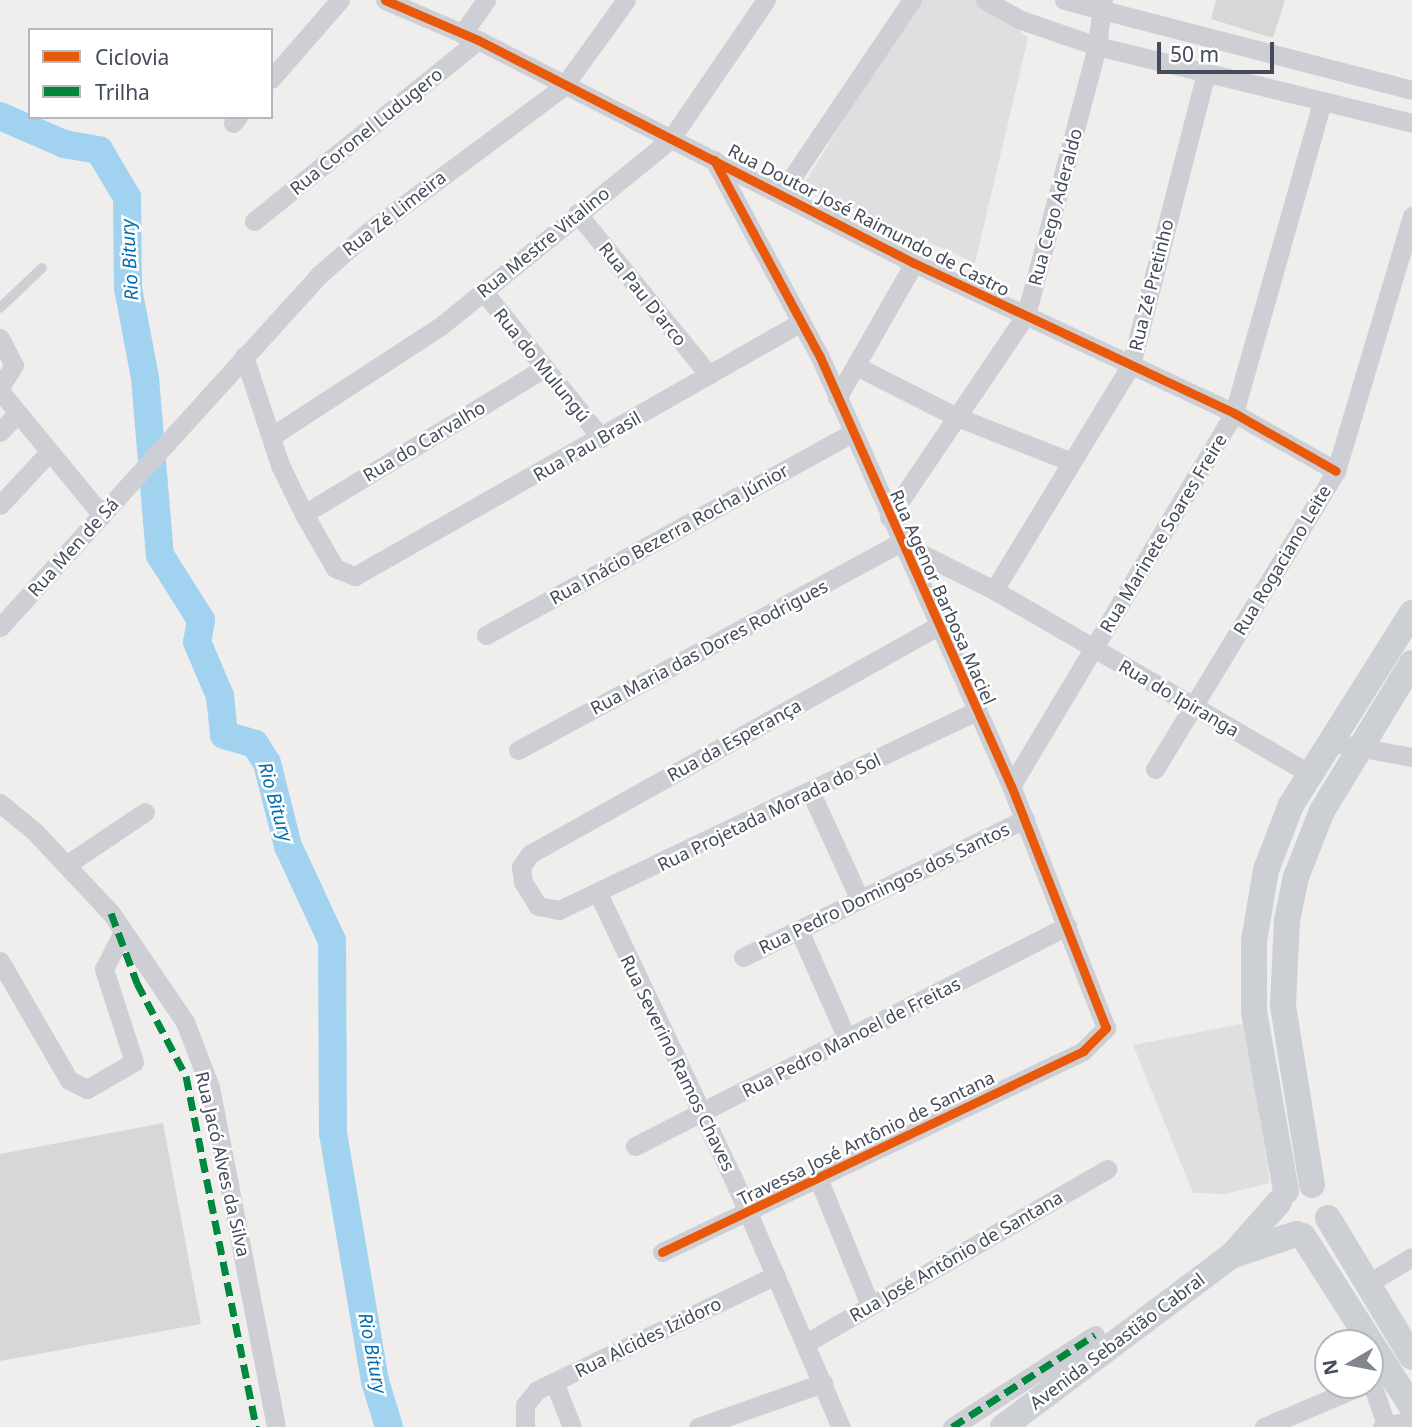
<!DOCTYPE html>
<meta charset="utf-8">
<style>
body{margin:0}
#map{position:relative;width:1412px;height:1427px;overflow:hidden;background:#efeeed;font-family:"Noto Sans",sans-serif}
div>[style]{position:absolute}
[style*='--x']{left:calc(var(--x)*1px);top:calc(var(--y)*1px);width:calc(var(--w)*1px);rotate:calc(var(--a)*1deg)}
.education>*{inset:0;background:#e0dfdf}
.river>*{height:28px;margin:-14px;padding:0 14px;transform-origin:14px;border-radius:14px;background:#a1d3f0}
.building>*{inset:0;background:#d7d7d9}
.lane>*{height:10px;margin:-5px;padding:0 5px;transform-origin:5px;border-radius:5px;background:#cecfd4}
.street>*{height:19px;margin:-9.5px;padding:0 9.5px;transform-origin:9.5px;border-radius:9.5px;background:#cecfd4}
.secondary>*{height:26px;margin:-13px;padding:0 13px;transform-origin:13px;border-radius:13px;background:#cccfd4}
.quiet>*{height:7px;margin-top:-3.5px;transform-origin:0;background:repeating-linear-gradient(90deg,#00873e 0 14px,transparent 0 21px)}
.cycleway>*{height:9px;margin:-4.5px;padding:0 4.5px;transform-origin:4.5px;border-radius:4.5px;background:#e8590c}
span{translate:-50% -50%;white-space:nowrap;text-align:center;line-height:1.15;-webkit-text-stroke:5px #fff;paint-order:stroke}
.street-label{font-size:18px;color:#444c5b}
.water-label{font-size:19px;color:#036faf;font-style:italic}
.legend{position:absolute;left:28px;top:28px;width:245px;height:91px;box-sizing:border-box;background:#fff;border:2px solid #b4b7bd;margin:0;padding:9px 12px;list-style:none;font-size:21px;color:#444c5b}
.legend li{display:flex;align-items:center;gap:14px;height:35px}
.legend b{width:35px;border:2px solid #b4b7bd}
.north{position:absolute;left:1314px;top:1329px;width:70px;height:70px;box-sizing:border-box;background:#fff;border:2px solid #b4b7bd;border-radius:50%;rotate:260deg;font-size:19px;font-weight:700;line-height:28px;text-align:center;color:#444c5b}
.north::after{content:'';display:block;margin:auto;width:24px;height:32px;background:#80858e;clip-path:polygon(50% 0,100% 100%,50% 72%,0 100%)}
.scale{position:absolute;left:1157px;top:42px;width:117px;height:32px;box-sizing:border-box;border:4px solid #444c5b;border-top:0;padding-left:9px;font-size:21px;line-height:24px;white-space:nowrap;color:#444c5b;-webkit-text-stroke:5px #fff;paint-order:stroke}
</style>
<div id="map">
<div class="education">
<div style="clip-path:polygon(917px 0,983px 0,1028px 38px,975px 263px,803px 186px)"></div>
<div style="clip-path:polygon(1246px 1023px,1270px 1183px,1225px 1194px,1193px 1193px,1133px 1045px)"></div>
</div>
<div class="river">
<div style="--x:0;--y:116;--w:70;--a:23.6"></div>
<div style="--x:64;--y:144;--w:36;--a:10"></div>
<div style="--x:99;--y:150;--w:55;--a:59.2"></div>
<div style="--x:127;--y:197;--w:91;--a:89.4"></div>
<div style="--x:128;--y:288;--w:92;--a:79.3"></div>
<div style="--x:145;--y:378;--w:178;--a:85.2"></div>
<div style="--x:160;--y:555;--w:77;--a:57.8"></div>
<div style="--x:201;--y:620;--w:22;--a:100"></div>
<div style="--x:197;--y:642;--w:59;--a:66.9"></div>
<div style="--x:220;--y:696;--w:39;--a:84"></div>
<div style="--x:224;--y:735;--w:32;--a:16"></div>
<div style="--x:255;--y:744;--w:22;--a:58"></div>
<div style="--x:267;--y:763;--w:86;--a:75.8"></div>
<div style="--x:288;--y:846;--w:105;--a:65.1"></div>
<div style="--x:332;--y:941;--w:192;--a:89.7"></div>
<div style="--x:333;--y:1133;--w:252;--a:80.4"></div>
<div style="--x:375;--y:1381;--w:48;--a:73.1"></div>
</div>
<div class="building">
<div style="clip-path:polygon(1216px 0,1285px 0,1273px 38px,1211px 19px)"></div>
<div style="clip-path:polygon(163px 1123px,201px 1324px,0 1361px,0 1154px)"></div>
</div>
<div class="lane">
<div style="--x:0;--y:308;--w:58;--a:-43.6"></div>
</div>
<div class="street">
<div style="--x:385;--y:0;--w:101;--a:23.3"></div>
<div style="--x:478;--y:40;--w:490;--a:27.1"></div>
<div style="--x:914;--y:263;--w:353;--a:25.1"></div>
<div style="--x:1234;--y:413;--w:117;--a:29.6"></div>
<div style="--x:985;--y:0;--w:41;--a:29.1"></div>
<div style="--x:1021;--y:20;--w:80;--a:18.9"></div>
<div style="--x:1097;--y:46;--w:324;--a:13.7"></div>
<div style="--x:1064;--y:0;--w:359;--a:14.5"></div>
<div style="--x:462;--y:34;--w:42;--a:-54.8"></div>
<div style="--x:271;--y:79;--w:105;--a:-48.9"></div>
<div style="--x:233;--y:123;--w:8;--a:-50"></div>
<div style="--x:781;--y:194;--w:234;--a:-56"></div>
<div style="--x:577;--y:213;--w:209;--a:50.8"></div>
<div style="--x:254;--y:221;--w:288;--a:-38.9"></div>
<div style="--x:483;--y:291;--w:189;--a:51.2"></div>
<div style="--x:0;--y:338;--w:30;--a:63"></div>
<div style="--x:14;--y:365;--w:26;--a:122"></div>
<div style="--x:244;--y:356;--w:115;--a:71.7"></div>
<div style="--x:280;--y:465;--w:55;--a:63.9"></div>
<div style="--x:304;--y:514;--w:62;--a:60.1"></div>
<div style="--x:335;--y:568;--w:22;--a:22"></div>
<div style="--x:355;--y:576;--w:513;--a:-29.66"></div>
<div style="--x:856;--y:366;--w:113;--a:26.8"></div>
<div style="--x:957;--y:417;--w:123;--a:21.4"></div>
<div style="--x:0;--y:391;--w:161;--a:50.6"></div>
<div style="--x:837;--y:398;--w:155;--a:-60.3"></div>
<div style="--x:0;--y:432;--w:25;--a:-47"></div>
<div style="--x:272;--y:436;--w:203;--a:-33.1"></div>
<div style="--x:442;--y:325;--w:294;--a:-39.1"></div>
<div style="--x:670;--y:140;--w:170;--a:-55.6"></div>
<div style="--x:0;--y:505;--w:72;--a:-47.2"></div>
<div style="--x:304;--y:514;--w:281;--a:-31.3"></div>
<div style="--x:889;--y:517;--w:244;--a:-55.9"></div>
<div style="--x:1026;--y:315;--w:278;--a:-75.2"></div>
<div style="--x:1097;--y:46;--w:46;--a:-82.6"></div>
<div style="--x:994;--y:590;--w:263;--a:-58.7"></div>
<div style="--x:1131;--y:365;--w:301;--a:-75.6"></div>
<div style="--x:938;--y:626;--w:467;--a:150.8"></div>
<div style="--x:530;--y:854;--w:16;--a:125"></div>
<div style="--x:521;--y:867;--w:15;--a:82"></div>
<div style="--x:523;--y:882;--w:28;--a:58"></div>
<div style="--x:538;--y:906;--w:21;--a:11"></div>
<div style="--x:559;--y:910;--w:463;--a:-25.5"></div>
<div style="--x:0;--y:627;--w:474;--a:-47.8"></div>
<div style="--x:318;--y:276;--w:68;--a:-41.4"></div>
<div style="--x:369;--y:231;--w:242;--a:-36.6"></div>
<div style="--x:563;--y:87;--w:107;--a:-54.1"></div>
<div style="--x:486;--y:635;--w:418;--a:-28.9"></div>
<div style="--x:1330;--y:742;--w:83;--a:10.4"></div>
<div style="--x:518;--y:750;--w:434;--a:-28.5"></div>
<div style="--x:900;--y:543;--w:105;--a:26.6"></div>
<div style="--x:994;--y:590;--w:366;--a:30.2"></div>
<div style="--x:1155;--y:769;--w:349;--a:-58.7"></div>
<div style="--x:1336;--y:471;--w:266;--a:-73.4"></div>
<div style="--x:1011;--y:786;--w:435;--a:-59.1"></div>
<div style="--x:1234;--y:413;--w:324;--a:-74.2"></div>
<div style="--x:811;--y:793;--w:118;--a:65.4"></div>
<div style="--x:0;--y:803;--w:45;--a:39.6"></div>
<div style="--x:35;--y:832;--w:111;--a:46.8"></div>
<div style="--x:111;--y:913;--w:132;--a:55.8"></div>
<div style="--x:185;--y:1022;--w:70;--a:69"></div>
<div style="--x:210;--y:1087;--w:346;--a:79"></div>
<div style="--x:66;--y:865;--w:95;--a:-33.9"></div>
<div style="--x:598;--y:893;--w:315;--a:64.7"></div>
<div style="--x:733;--y:1178;--w:271;--a:66.6"></div>
<div style="--x:799;--y:930;--w:119;--a:66.2"></div>
<div style="--x:743;--y:957;--w:314;--a:-26.1"></div>
<div style="--x:0;--y:961;--w:138;--a:59.9"></div>
<div style="--x:69;--y:1080;--w:20;--a:27"></div>
<div style="--x:87;--y:1089;--w:54;--a:-29.9"></div>
<div style="--x:134;--y:1062;--w:98;--a:-107.9"></div>
<div style="--x:104;--y:969;--w:35;--a:-63"></div>
<div style="--x:635;--y:1146;--w:485;--a:-27"></div>
<div style="--x:818;--y:1178;--w:137;--a:67.7"></div>
<div style="--x:662;--y:1252;--w:467;--a:-25.5"></div>
<div style="--x:1083;--y:1051;--w:33;--a:-45"></div>
<div style="--x:1106;--y:1028;--w:260;--a:-111.4"></div>
<div style="--x:1011;--y:786;--w:470;--a:-114"></div>
<div style="--x:820;--y:357;--w:224;--a:-118.3"></div>
<div style="--x:1367;--y:1284;--w:52;--a:-31"></div>
<div style="--x:806;--y:1343;--w:348;--a:-30"></div>
<div style="--x:1371;--y:1381;--w:49;--a:70.8"></div>
<div style="--x:554;--y:1382;--w:48;--a:68.2"></div>
<div style="--x:525;--y:1427;--w:22;--a:-90"></div>
<div style="--x:525;--y:1405;--w:19;--a:-51"></div>
<div style="--x:537;--y:1390;--w:265;--a:-25.7"></div>
<div style="--x:698;--y:1427;--w:133;--a:-19.4"></div>
<div style="--x:952;--y:1427;--w:170;--a:-32.8"></div>
<div style="--x:1264;--y:1427;--w:108;--a:-23"></div>
<div style="--x:1382;--y:1427;--w:31;--a:-13"></div>
</div>
<div class="secondary">
<div style="--x:1312;--y:1185;--w:182;--a:-99.2"></div>
<div style="--x:1283;--y:1005;--w:85;--a:-87.3"></div>
<div style="--x:1287;--y:920;--w:44;--a:-78.2"></div>
<div style="--x:1296;--y:877;--w:71;--a:-68.5"></div>
<div style="--x:1322;--y:811;--w:173;--a:-58.7"></div>
<div style="--x:1286;--y:1191;--w:182;--a:-100.1"></div>
<div style="--x:1254;--y:1012;--w:71;--a:-90"></div>
<div style="--x:1254;--y:941;--w:72;--a:-80.4"></div>
<div style="--x:1266;--y:870;--w:70;--a:-69"></div>
<div style="--x:1291;--y:805;--w:227;--a:-57.8"></div>
<div style="--x:1328;--y:1218;--w:162;--a:58.9"></div>
<div style="--x:1303;--y:1236;--w:203;--a:57.5"></div>
<div style="--x:1234;--y:1253;--w:68;--a:-48.6"></div>
<div style="--x:1003;--y:1427;--w:285;--a:-36.9"></div>
<div style="--x:1231;--y:1256;--w:69;--a:-18.7"></div>
</div>
<div class="quiet">
<div style="--x:111;--y:913;--w:75;--a:69.6"></div>
<div style="--x:137;--y:983;--w:105;--a:62.2"></div>
<div style="--x:186;--y:1076;--w:358;--a:78.7"></div>
<div style="--x:952;--y:1427;--w:170;--a:-32.8"></div>
</div>
<div class="cycleway">
<div style="--x:385;--y:0;--w:101;--a:23.3"></div>
<div style="--x:478;--y:40;--w:490;--a:27.1"></div>
<div style="--x:914;--y:263;--w:353;--a:25.1"></div>
<div style="--x:1234;--y:413;--w:117;--a:29.6"></div>
<div style="--x:662;--y:1252;--w:467;--a:-25.5"></div>
<div style="--x:1083;--y:1051;--w:33;--a:-45"></div>
<div style="--x:1106;--y:1028;--w:260;--a:-111.4"></div>
<div style="--x:1011;--y:786;--w:470;--a:-114"></div>
<div style="--x:820;--y:357;--w:224;--a:-118.3"></div>
</div>
<div class="street-label">
<span style="left:366px;top:131px;rotate:-39deg">Rua Coronel Ludugero</span>
<span style="left:1055px;top:207px;rotate:-75deg">Rua Cego Aderaldo</span>
<span style="left:394px;top:213px;rotate:-38deg">Rua Zé Limeira</span>
<span style="left:869px;top:220px;rotate:27deg">Rua Doutor José Raimundo de Castro</span>
<span style="left:543px;top:242px;rotate:-39deg">Rua Mestre Vitalino</span>
<span style="left:1151px;top:285px;rotate:-76deg">Rua Zé Pretinho</span>
<span style="left:643px;top:294px;rotate:51deg">Rua Pau D'arco</span>
<span style="left:542px;top:365px;rotate:51deg">Rua do Mulungú</span>
<span style="left:424px;top:441px;rotate:-31deg">Rua do Carvalho</span>
<span style="left:587px;top:446px;rotate:-30deg">Rua Pau Brasil</span>
<span style="left:1163px;top:533px;rotate:-59deg">Rua Marinete Soares Freire</span>
<span style="left:669px;top:534px;rotate:-29deg">Rua Inácio Bezerra Rocha Júnior</span>
<span style="left:73px;top:547px;rotate:-48deg">Rua Men de Sá</span>
<span style="left:1282px;top:560px;rotate:-59deg">Rua Rogaciano Leite</span>
<span style="left:943px;top:597px;rotate:66deg">Rua Agenor Barbosa Maciel</span>
<span style="left:709px;top:647px;rotate:-28deg">Rua Maria das Dores Rodrigues</span>
<span style="left:1179px;top:698px;rotate:30deg">Rua do Ipiranga</span>
<span style="left:734px;top:740px;rotate:-29deg">Rua da Esperança</span>
<span style="left:769px;top:812px;rotate:-26deg">Rua Projetada Morada do Sol</span>
<span style="left:884px;top:888px;rotate:-26deg">Rua Pedro Domingos dos Santos</span>
<span style="left:851px;top:1037px;rotate:-27deg">Rua Pedro Manoel de Freitas</span>
<span style="left:678px;top:1063px;rotate:64deg">Rua Severino Ramos Chaves</span>
<span style="left:866px;top:1138px;rotate:-26deg">Travessa José Antônio de Santana</span>
<span style="left:223px;top:1164px;rotate:77deg">Rua Jacó Alves da Silva</span>
<span style="left:956px;top:1256px;rotate:-30deg">Rua José Antônio de Santana</span>
<span style="left:648px;top:1337px;rotate:-26deg">Rua Alcides Izidoro</span>
<span style="left:1117px;top:1341px;rotate:-37deg">Avenida Sebastião Cabral</span>
</div>
<div class="water-label">
<span style="left:130px;top:260px;rotate:-93deg">Rio Bitury</span>
<span style="left:275px;top:802px;rotate:74deg">Rio Bitury</span>
<span style="left:372px;top:1353px;rotate:79deg">Rio Bitury</span>
</div>
<ul class="legend">
<li><b style="height:9px;background:#e8590c"></b>Ciclovia</li>
<li><b style="height:9px;background:#00873e"></b>Trilha</li>
</ul>
<div class="north">N</div>
<div class="scale">50 m</div>
</div>
